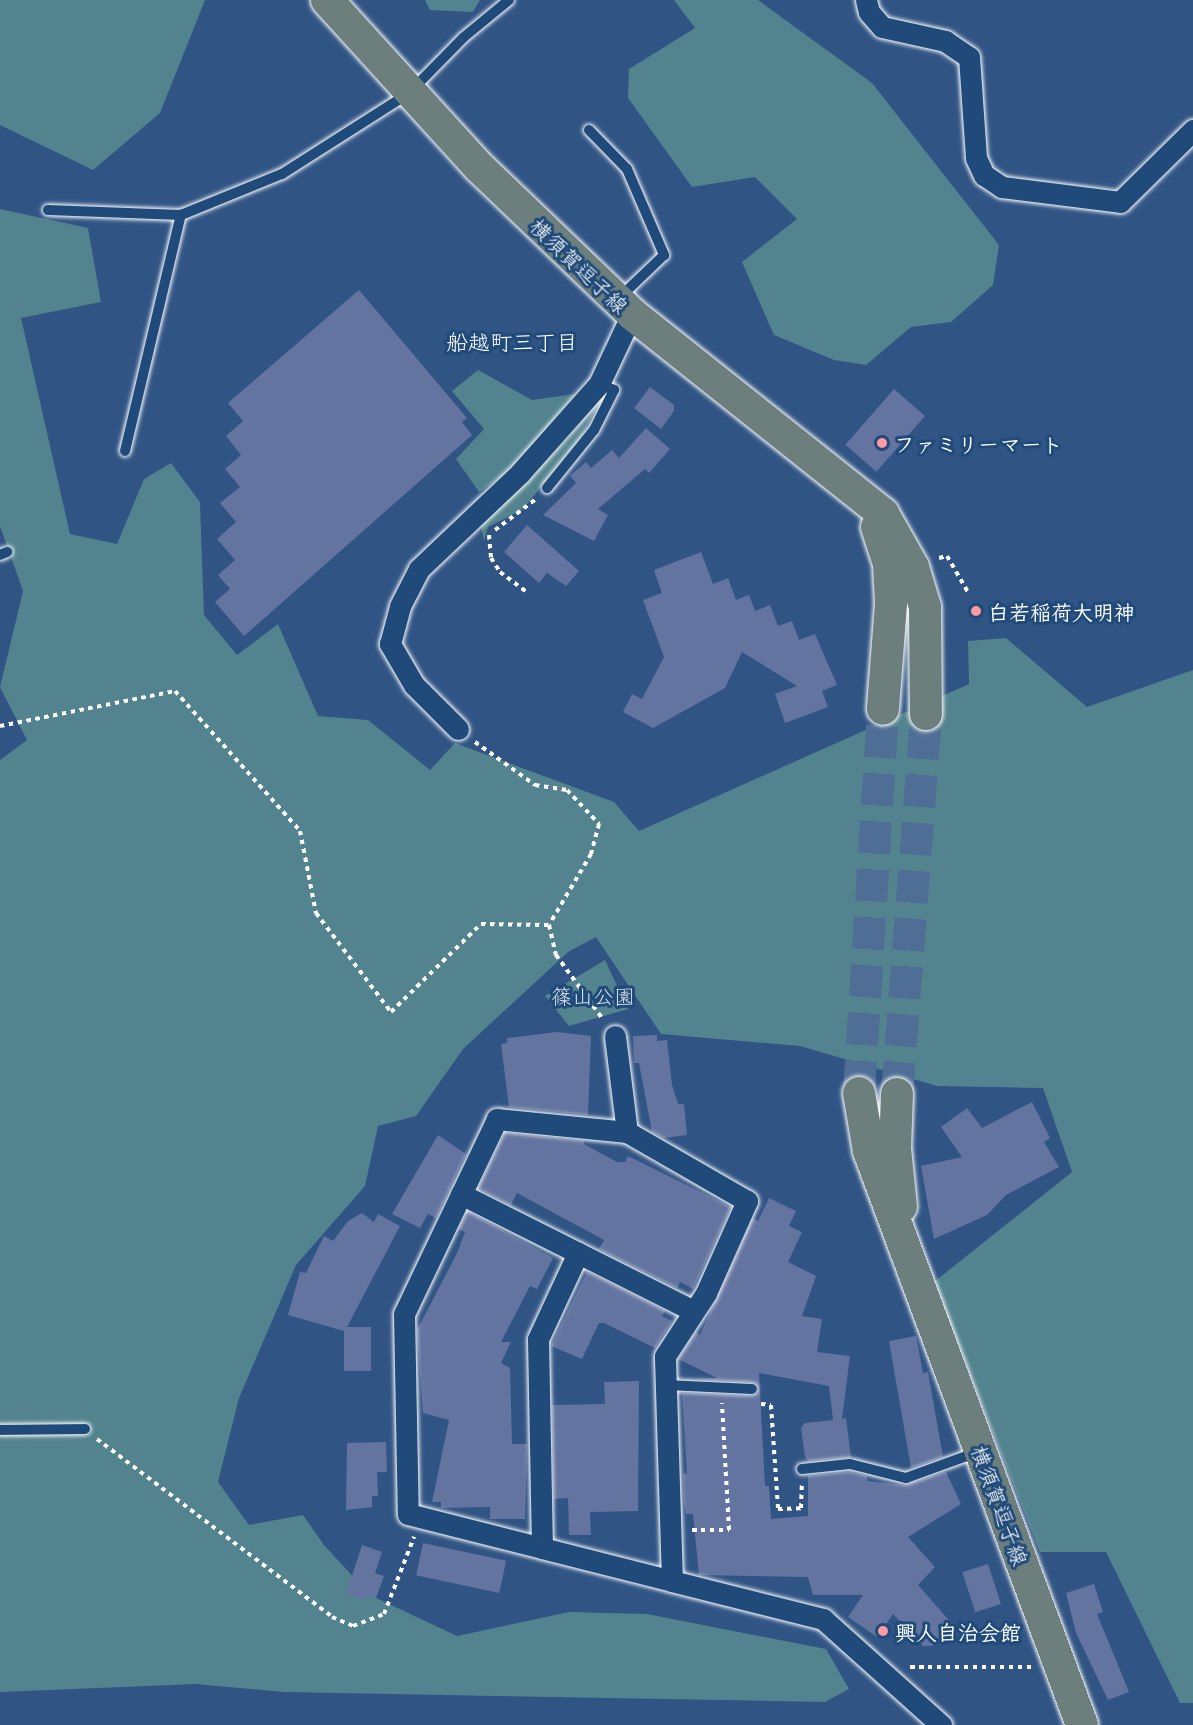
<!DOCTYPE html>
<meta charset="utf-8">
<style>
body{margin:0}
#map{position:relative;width:1193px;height:1725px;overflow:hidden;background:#305484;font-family:"Playpen Sans","Klee One",sans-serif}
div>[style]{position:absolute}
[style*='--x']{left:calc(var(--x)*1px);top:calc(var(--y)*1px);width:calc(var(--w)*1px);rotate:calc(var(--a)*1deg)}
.green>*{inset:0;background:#52838e}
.building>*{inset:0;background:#6374a0;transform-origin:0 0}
.primary-tunnel>*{height:32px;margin-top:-16px;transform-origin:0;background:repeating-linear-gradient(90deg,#4f6e96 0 32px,transparent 0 48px)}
.path>*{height:4px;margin-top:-2px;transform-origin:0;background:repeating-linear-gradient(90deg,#fff 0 4.5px,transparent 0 9px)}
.roads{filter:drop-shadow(0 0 2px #fff) drop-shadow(0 0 2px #fff)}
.lane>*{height:10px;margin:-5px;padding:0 5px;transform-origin:5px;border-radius:5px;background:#1f4a7a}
.street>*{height:21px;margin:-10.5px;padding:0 10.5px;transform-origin:10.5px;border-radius:10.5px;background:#1f4a7a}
.primary>*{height:32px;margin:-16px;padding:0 16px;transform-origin:16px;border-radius:16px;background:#6c7f7c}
.dots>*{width:16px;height:16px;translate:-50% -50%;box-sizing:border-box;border:3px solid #1f4a7a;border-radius:50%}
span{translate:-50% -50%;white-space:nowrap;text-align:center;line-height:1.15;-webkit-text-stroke:6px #1f4a7a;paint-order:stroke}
.street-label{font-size:21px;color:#fff}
.poi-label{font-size:21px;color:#fff;font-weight:700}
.left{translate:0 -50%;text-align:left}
.park-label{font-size:21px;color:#d4e0e3}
.neighbourhood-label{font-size:22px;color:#fff}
</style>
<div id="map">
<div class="green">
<div style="clip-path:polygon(0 0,205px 0,160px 113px,93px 170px,0 125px)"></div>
<div style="clip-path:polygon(425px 0,480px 0,473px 12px,430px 10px)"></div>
<div style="clip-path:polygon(674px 0,758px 0,872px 83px,999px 245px,993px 285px,951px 322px,911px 327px,866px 365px,834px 360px,774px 335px,742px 262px,797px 219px,755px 177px,692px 187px,628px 98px,629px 69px,695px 28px)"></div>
<div style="clip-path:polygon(0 209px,88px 228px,101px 302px,21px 318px,70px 534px,117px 544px,144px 479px,171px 463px,200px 502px,204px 615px,237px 655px,278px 624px,318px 716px,368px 720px,430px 770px,455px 743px,614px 802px,639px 831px,969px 684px,968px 641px,1006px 638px,1087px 707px,1193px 670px,1193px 1703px,1180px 1703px,1106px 1552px,1040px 1552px,934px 1282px,1072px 1172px,1043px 1088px,937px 1086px,800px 1046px,661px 1034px,596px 937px,568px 952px,463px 1049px,416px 1116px,378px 1126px,365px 1186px,296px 1265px,239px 1398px,218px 1482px,249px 1525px,303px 1515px,324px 1545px,370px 1595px,457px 1636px,569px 1612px,647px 1614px,826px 1649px,849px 1689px,825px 1702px,284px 1692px,196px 1684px,0 1692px,0 760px,27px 740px,0 687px,23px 591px,0 526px)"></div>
<div style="clip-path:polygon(478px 370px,532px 400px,575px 394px,510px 471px,479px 492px,456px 459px,484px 429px,452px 391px)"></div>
<div style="clip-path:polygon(606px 391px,582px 436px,552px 474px,522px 510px,488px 527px,484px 541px,480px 521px,566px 441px)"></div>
<div style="clip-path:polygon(605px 960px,628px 1009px,569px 1026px,545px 996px)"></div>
</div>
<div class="building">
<div style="clip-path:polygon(359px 290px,467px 418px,462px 422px,472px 435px,244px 636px,215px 602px,230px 589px,218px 575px,235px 560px,217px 539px,236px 522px,220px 503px,240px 487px,225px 469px,241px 455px,226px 436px,243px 421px,228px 403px)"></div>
<div style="clip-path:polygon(650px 387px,674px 405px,674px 411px,661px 429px,634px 408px)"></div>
<div style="left:894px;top:389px;width:41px;height:74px;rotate:41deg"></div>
<div style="clip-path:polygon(646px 428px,670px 449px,649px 473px,645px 469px,598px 509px,608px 515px,594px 541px,543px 515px,576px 483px,570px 476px,586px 462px,591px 468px,612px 450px,619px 458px)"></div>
<div style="clip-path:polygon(527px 525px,579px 571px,566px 586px,547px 573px,539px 583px,504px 552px)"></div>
<div style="clip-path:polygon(701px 552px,713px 584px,728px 578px,736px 600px,749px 595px,755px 611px,770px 605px,778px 626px,792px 621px,799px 640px,815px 634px,837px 685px,822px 691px,828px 707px,785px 723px,775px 694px,797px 686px,742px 652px,725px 688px,653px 728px,623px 712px,632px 694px,642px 699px,664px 657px,643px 600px,662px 593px,654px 570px)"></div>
<div style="clip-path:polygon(557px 1032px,591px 1036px,588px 1115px,509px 1107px,501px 1044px,507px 1043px,507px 1038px)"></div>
<div style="clip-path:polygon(657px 1035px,657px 1041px,667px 1040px,672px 1085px,678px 1104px,684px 1104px,687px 1135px,664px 1138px,652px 1132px,639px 1063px,634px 1063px,633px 1036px)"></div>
<div style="clip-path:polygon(1032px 1102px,1050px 1138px,1044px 1142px,1059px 1167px,1006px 1195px,987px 1215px,934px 1239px,921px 1166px,962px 1157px,941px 1127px,967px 1108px,982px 1128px)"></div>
<div style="clip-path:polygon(505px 1133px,584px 1141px,584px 1144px,617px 1162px,625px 1162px,628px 1156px,731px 1207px,693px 1289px,680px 1282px,677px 1288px,599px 1249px,604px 1240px,517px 1193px,511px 1205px,478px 1188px)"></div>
<div style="clip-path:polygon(438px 1135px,466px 1154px,436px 1218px,428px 1214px,420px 1228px,392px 1214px)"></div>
<div style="clip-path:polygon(769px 1198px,796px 1211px,789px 1226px,802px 1232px,788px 1262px,816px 1276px,802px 1316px,822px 1319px,817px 1352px,850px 1356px,842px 1419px,846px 1418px,851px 1457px,808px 1461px,805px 1457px,801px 1428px,805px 1423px,833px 1420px,829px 1386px,759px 1373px,765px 1486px,769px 1486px,771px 1519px,808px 1516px,808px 1476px,849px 1472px,867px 1476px,867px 1481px,905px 1485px,946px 1472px,961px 1504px,908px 1537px,935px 1567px,918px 1585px,954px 1626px,932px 1646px,923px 1646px,893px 1614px,877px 1637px,848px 1617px,863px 1595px,813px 1595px,808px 1577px,699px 1575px,693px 1514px,686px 1514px,684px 1501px,683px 1474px,687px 1473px,682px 1393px,752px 1396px,759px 1389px,752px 1382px,694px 1379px,717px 1378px,678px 1359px,696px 1332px,700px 1335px,753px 1218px,758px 1221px)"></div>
<div style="clip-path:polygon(467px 1211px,553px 1258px,537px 1289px,530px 1286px,501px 1342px,511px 1342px,501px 1363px,510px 1368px,512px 1444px,527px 1444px,525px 1519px,490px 1519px,490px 1507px,441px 1508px,441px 1502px,432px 1502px,449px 1420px,423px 1413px,417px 1330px,457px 1253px,465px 1232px,459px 1229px)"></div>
<div style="clip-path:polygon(362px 1213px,374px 1222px,378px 1214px,400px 1226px,347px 1327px,371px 1327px,371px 1371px,344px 1371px,344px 1331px,288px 1315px,300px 1272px,306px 1273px,324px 1236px,333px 1241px,348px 1221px)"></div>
<div style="clip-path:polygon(587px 1272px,665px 1311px,662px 1316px,672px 1321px,655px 1348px,604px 1323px,599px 1323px,582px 1359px,551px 1346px)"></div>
<div style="clip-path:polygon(916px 1336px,923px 1373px,928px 1372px,943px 1457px,911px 1468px,889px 1341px)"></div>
<div style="clip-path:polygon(639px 1381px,638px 1511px,590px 1512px,591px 1535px,569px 1535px,568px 1498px,554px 1499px,552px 1405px,605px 1404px,604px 1382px)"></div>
<div style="clip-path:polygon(386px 1442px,387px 1472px,377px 1472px,378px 1496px,372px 1496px,372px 1507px,346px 1510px,347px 1443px)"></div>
<div style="left:423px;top:1543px;width:85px;height:33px;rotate:12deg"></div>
<div style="clip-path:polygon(362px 1545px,382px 1552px,375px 1573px,384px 1576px,376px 1598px,367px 1595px,365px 1600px,346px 1594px)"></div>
<div style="left:988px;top:1564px;width:42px;height:27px;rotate:72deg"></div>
<div style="clip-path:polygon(1094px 1584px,1103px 1612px,1097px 1614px,1129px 1692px,1108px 1700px,1076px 1633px,1066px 1593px)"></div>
</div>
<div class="primary-tunnel">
<div style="--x:859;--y:1093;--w:385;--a:-86.4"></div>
<div style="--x:897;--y:1094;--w:381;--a:-85.6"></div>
</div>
<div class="path">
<div style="--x:495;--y:530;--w:51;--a:-37.1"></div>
<div style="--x:489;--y:535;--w:23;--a:85"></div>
<div style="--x:491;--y:558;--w:17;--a:57"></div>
<div style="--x:500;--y:572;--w:34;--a:37"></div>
<div style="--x:939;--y:558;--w:8;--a:-14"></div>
<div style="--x:947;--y:556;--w:44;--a:59.9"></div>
<div style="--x:0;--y:726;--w:178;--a:-11.3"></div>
<div style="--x:175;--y:691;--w:188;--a:48.2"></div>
<div style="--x:300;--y:831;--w:84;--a:79"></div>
<div style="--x:316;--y:913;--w:124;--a:52.9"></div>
<div style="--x:391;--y:1012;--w:126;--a:-44.4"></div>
<div style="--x:481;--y:924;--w:68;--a:0.8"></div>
<div style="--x:475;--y:742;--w:74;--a:35.6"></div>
<div style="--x:535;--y:785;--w:32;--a:9"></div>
<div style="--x:567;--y:790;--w:47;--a:46.7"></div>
<div style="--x:599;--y:824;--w:31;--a:105"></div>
<div style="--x:591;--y:854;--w:82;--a:120.6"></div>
<div style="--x:549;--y:925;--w:31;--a:77"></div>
<div style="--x:556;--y:955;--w:78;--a:53.9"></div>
<div style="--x:761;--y:1404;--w:10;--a:6"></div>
<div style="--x:771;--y:1405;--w:104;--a:86.1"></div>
<div style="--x:778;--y:1509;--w:23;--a:-2"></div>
<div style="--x:801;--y:1508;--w:24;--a:-88"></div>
<div style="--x:97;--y:1439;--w:295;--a:37.1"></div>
<div style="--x:332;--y:1617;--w:23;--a:23"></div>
<div style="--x:353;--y:1626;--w:33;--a:-21"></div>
<div style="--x:384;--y:1614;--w:83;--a:-68.7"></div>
<div style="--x:692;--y:1530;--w:37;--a:0"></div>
<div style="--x:729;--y:1530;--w:127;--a:-93.2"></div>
<div style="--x:910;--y:1667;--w:121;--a:0"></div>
</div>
<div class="roads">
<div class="lane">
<div style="--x:589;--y:130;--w:54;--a:45.7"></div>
<div style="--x:627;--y:169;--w:94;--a:66.7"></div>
<div style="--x:664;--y:255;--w:62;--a:136.3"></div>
<div style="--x:48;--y:210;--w:133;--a:2.2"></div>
<div style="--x:181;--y:215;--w:109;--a:-22.1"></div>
<div style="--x:282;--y:174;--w:151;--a:-32.5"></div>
<div style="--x:409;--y:93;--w:78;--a:-45.5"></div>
<div style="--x:464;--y:37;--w:58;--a:-39.4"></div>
<div style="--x:125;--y:451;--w:243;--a:-76.7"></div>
<div style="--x:547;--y:488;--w:75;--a:-51"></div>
<div style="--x:594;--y:430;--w:45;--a:-63.4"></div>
<div style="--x:614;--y:390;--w:16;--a:-158"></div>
<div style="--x:0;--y:555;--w:8;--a:-23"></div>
<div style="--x:666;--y:1385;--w:86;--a:2.7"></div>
<div style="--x:0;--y:1430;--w:85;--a:-0.7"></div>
<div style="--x:802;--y:1469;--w:48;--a:-5.9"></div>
<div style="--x:850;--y:1464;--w:58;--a:14"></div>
<div style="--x:906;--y:1478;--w:77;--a:-19.9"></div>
</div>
<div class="street">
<div style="--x:866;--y:0;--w:12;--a:76"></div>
<div style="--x:869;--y:12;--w:20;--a:49"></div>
<div style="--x:882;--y:27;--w:65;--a:12.5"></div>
<div style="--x:945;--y:41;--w:29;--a:34"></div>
<div style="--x:969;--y:57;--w:101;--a:86"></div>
<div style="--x:976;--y:158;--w:19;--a:65"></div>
<div style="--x:984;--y:175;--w:22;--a:34"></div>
<div style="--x:1002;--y:187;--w:119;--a:7.2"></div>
<div style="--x:1120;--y:202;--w:103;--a:-44.6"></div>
<div style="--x:458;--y:729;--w:62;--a:-135"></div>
<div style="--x:414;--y:685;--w:48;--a:-120.3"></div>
<div style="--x:390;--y:644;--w:39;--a:-75"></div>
<div style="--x:400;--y:606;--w:42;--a:-62.8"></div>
<div style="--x:419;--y:569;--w:139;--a:-43.5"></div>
<div style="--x:520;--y:473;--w:119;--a:-48.4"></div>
<div style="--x:599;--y:384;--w:77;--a:-64.8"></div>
<div style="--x:615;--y:1036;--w:97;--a:82.9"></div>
<div style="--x:461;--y:1194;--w:258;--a:26.7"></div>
<div style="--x:542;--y:1548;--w:209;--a:-91.1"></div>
<div style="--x:538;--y:1339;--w:95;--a:-65.1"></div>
<div style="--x:672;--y:1581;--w:225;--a:-91.8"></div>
<div style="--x:665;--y:1356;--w:75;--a:-56.9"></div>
<div style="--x:706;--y:1293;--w:101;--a:-66"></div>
<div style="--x:747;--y:1201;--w:138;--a:-150.1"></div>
<div style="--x:627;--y:1132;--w:131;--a:-174.3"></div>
<div style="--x:497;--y:1119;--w:216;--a:115.5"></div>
<div style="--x:404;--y:1314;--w:200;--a:88.9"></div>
<div style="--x:408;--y:1514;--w:138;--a:14.2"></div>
<div style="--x:542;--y:1548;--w:134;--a:14.2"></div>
<div style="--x:672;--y:1581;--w:156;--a:14.1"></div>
<div style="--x:823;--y:1619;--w:159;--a:41.9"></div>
</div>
<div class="primary">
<div style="--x:327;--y:0;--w:227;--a:47.7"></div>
<div style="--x:480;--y:168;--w:211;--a:43.8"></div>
<div style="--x:632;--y:314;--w:321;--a:38.5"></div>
<div style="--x:883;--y:514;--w:61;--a:60.5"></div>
<div style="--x:913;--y:567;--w:42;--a:73.3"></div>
<div style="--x:925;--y:607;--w:107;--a:89.5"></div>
<div style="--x:877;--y:527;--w:40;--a:72"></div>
<div style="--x:889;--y:565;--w:39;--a:87"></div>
<div style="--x:891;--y:604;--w:105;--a:94.4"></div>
<div style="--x:859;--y:1093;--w:59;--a:80.2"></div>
<div style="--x:869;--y:1151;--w:612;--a:69.64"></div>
<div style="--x:897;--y:1094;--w:54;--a:92.1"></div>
<div style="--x:895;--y:1148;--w:59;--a:84.2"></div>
</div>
</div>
<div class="dots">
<div style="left:882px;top:443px;background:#ff9aa2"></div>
<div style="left:976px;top:611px;background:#ff9aa2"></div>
<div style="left:883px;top:1631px;background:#ff9aa2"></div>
</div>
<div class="street-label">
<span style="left:580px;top:265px;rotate:44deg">横須賀逗子線</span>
<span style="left:1001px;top:1505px;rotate:70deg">横須賀逗子線</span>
</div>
<div class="poi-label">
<span class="left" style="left:894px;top:443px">ファミリーマート</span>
<span class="left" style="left:988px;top:611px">白若稲荷大明神</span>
<span class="left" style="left:895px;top:1631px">興人自治会館</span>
</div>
<div class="park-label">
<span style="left:593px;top:995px">篠山公園</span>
</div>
<div class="neighbourhood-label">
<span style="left:512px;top:341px">船越町三丁目</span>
</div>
</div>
